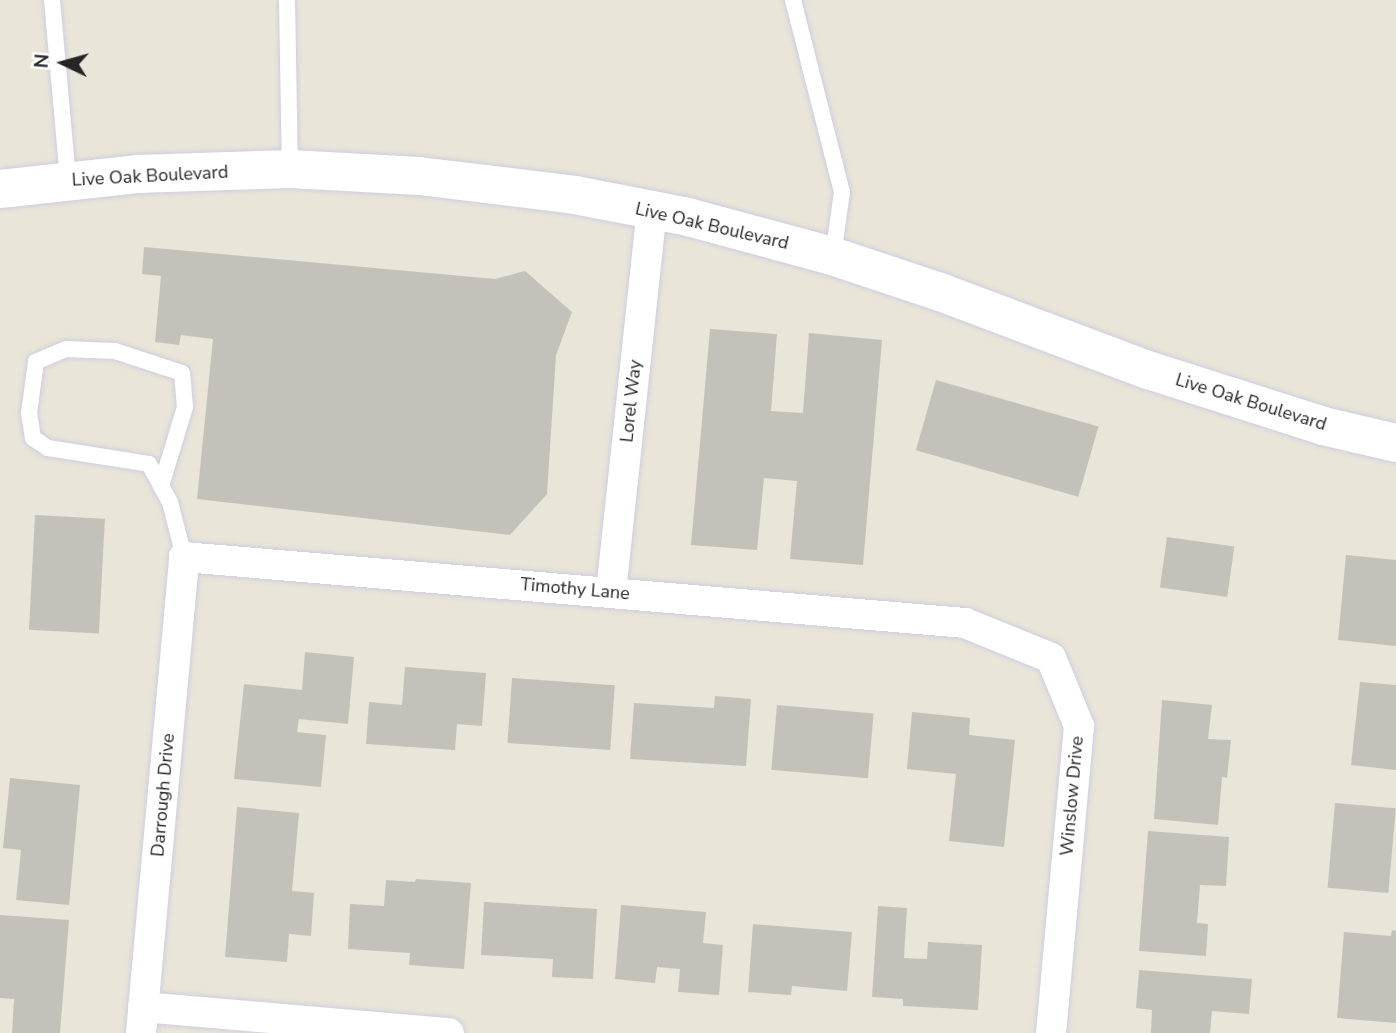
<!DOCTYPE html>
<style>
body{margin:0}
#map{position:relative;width:1396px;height:1033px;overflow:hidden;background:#e9e5d8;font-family:"Nunito Sans",sans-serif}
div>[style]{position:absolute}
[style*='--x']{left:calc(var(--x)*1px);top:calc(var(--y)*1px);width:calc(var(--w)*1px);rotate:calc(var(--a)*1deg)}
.building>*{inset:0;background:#c4c2b8;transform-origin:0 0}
.roads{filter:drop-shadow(0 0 2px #cecddf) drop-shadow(0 0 2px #cecddf)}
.service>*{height:16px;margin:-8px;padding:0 8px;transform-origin:8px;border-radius:8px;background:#fff}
.minor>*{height:30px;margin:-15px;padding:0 15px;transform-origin:15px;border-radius:15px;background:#fff}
.secondary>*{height:38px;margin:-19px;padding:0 19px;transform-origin:19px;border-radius:19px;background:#fff}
span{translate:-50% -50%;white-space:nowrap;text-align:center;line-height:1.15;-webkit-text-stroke:5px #fff;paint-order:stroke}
.street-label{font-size:18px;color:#262626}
.north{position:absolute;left:28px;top:28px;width:70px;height:70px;-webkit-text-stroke:5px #fff;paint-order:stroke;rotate:275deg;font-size:19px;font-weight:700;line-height:28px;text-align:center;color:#262626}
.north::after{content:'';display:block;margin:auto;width:24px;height:32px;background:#262626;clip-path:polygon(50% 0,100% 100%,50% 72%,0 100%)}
</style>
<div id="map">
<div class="building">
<div style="clip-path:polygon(144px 247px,495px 279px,525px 271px,572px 312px,556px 355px,547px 494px,510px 535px,197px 499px,213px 339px,181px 335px,179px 345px,155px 342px,161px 276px,142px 274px)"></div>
<div style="clip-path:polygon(710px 329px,777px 334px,771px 411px,803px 413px,809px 333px,882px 340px,863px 565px,790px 559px,797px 481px,764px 478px,757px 550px,691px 545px)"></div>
<div style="left:936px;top:380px;width:169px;height:73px;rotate:16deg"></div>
<div style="left:35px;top:515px;width:70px;height:115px;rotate:3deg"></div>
<div style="left:1167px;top:537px;width:68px;height:51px;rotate:8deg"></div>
<div style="clip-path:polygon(1346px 555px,1396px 560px,1396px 646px,1338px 640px)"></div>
<div style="clip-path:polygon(305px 652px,354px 657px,348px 724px,299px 719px,297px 732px,326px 735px,321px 787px,234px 779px,244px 684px,302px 690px)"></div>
<div style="clip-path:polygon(405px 667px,486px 673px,482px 726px,457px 724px,455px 750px,366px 744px,369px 702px,402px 705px)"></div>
<div style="left:512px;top:678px;width:103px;height:65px;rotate:4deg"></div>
<div style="clip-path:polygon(1360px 682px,1396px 685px,1396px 770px,1351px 765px)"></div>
<div style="clip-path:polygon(715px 696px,751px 699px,746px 766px,630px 759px,634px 703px,714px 708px)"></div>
<div style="clip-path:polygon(1162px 700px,1212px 705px,1208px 739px,1231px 740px,1227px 778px,1222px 777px,1218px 825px,1154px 819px)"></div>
<div style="left:777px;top:705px;width:97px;height:65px;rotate:5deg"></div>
<div style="clip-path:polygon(912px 712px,970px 718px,969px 735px,1015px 740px,1004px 847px,949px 841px,956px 774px,907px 769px)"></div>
<div style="clip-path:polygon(10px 778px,80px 785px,69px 905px,16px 900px,21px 850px,3px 848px)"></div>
<div style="left:1335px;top:803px;width:61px;height:85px;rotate:5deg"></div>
<div style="clip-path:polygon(237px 807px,299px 813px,292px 891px,314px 893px,311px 936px,289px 934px,287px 962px,225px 957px)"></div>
<div style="clip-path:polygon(1148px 831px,1229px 837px,1226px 886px,1200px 885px,1197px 923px,1208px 924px,1206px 956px,1139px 951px)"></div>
<div style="clip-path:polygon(416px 879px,471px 883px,464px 969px,409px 965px,410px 953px,348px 949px,350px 904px,384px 906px,386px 880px,415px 882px)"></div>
<div style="clip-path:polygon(484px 902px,597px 909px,593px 979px,552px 977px,553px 959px,481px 955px)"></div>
<div style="clip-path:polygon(621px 905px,706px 912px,703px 943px,723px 945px,719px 995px,678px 992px,680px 969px,657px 967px,655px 983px,615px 979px)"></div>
<div style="clip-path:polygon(878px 906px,907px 908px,904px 958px,927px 959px,928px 942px,982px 945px,978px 1010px,903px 1006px,903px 999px,872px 997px)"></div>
<div style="clip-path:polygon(0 915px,69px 920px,60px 1033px,12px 1033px,14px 999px,0 998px)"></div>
<div style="clip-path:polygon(753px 924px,852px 932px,847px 991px,792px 986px,791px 995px,748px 992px)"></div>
<div style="clip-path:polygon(1392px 930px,1396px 931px,1396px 1023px,1337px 1018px,1344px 932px,1391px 936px)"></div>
<div style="clip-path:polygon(1139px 970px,1252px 979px,1249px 1014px,1212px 1011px,1210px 1033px,1151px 1033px,1152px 1010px,1136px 1008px)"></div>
</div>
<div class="roads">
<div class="service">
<div style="--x:52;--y:0;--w:181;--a:84.9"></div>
<div style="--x:287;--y:0;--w:169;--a:89"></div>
<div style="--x:793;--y:0;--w:198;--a:75.7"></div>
<div style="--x:842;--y:192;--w:65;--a:98"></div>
<div style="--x:161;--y:486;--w:83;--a:-73.1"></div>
<div style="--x:185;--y:407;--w:34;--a:-95"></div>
<div style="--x:182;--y:373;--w:71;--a:-161.8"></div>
<div style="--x:115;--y:351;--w:49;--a:-177.7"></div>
<div style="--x:66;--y:349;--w:33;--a:157"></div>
<div style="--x:36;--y:362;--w:51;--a:97.8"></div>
<div style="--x:29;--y:413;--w:25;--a:81"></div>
<div style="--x:33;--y:438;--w:18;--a:34"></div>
<div style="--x:48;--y:448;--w:102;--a:9"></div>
<div style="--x:149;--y:464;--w:25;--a:61"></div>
<div style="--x:161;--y:486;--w:18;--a:61"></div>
<div style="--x:170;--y:502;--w:57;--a:75.7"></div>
</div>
<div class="minor">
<div style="--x:611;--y:592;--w:384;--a:-83.9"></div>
<div style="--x:143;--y:1007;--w:307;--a:4.9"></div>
<div style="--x:141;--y:1033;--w:478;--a:-84.8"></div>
<div style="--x:184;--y:557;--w:784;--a:4.83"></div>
<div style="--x:965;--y:623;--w:93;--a:22.1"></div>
<div style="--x:1051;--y:658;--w:74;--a:67.6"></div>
<div style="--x:1079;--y:726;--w:308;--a:95.2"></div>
</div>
<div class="secondary">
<div style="--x:0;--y:189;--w:138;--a:-6.2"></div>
<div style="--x:137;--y:174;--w:153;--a:-1.9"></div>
<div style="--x:290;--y:169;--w:129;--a:3.1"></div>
<div style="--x:419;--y:176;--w:157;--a:6.9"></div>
<div style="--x:575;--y:195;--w:115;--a:11"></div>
<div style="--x:688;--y:217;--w:146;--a:15.1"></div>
<div style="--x:829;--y:255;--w:117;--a:18.4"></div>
<div style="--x:940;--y:292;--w:222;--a:20.6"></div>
<div style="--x:1148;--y:370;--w:184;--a:17.7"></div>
<div style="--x:1323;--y:426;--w:75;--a:13.1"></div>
</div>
</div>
<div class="street-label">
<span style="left:150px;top:176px;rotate:-3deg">Live Oak Boulevard</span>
<span style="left:712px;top:226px;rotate:13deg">Live Oak Boulevard</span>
<span style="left:631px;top:401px;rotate:-84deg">Lorel Way</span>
<span style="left:1251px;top:402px;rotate:17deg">Live Oak Boulevard</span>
<span style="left:575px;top:589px;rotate:5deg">Timothy Lane</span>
<span style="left:163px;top:795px;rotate:-85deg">Darrough Drive</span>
<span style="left:1072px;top:796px;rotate:-85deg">Winslow Drive</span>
</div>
<div class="north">N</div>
</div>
